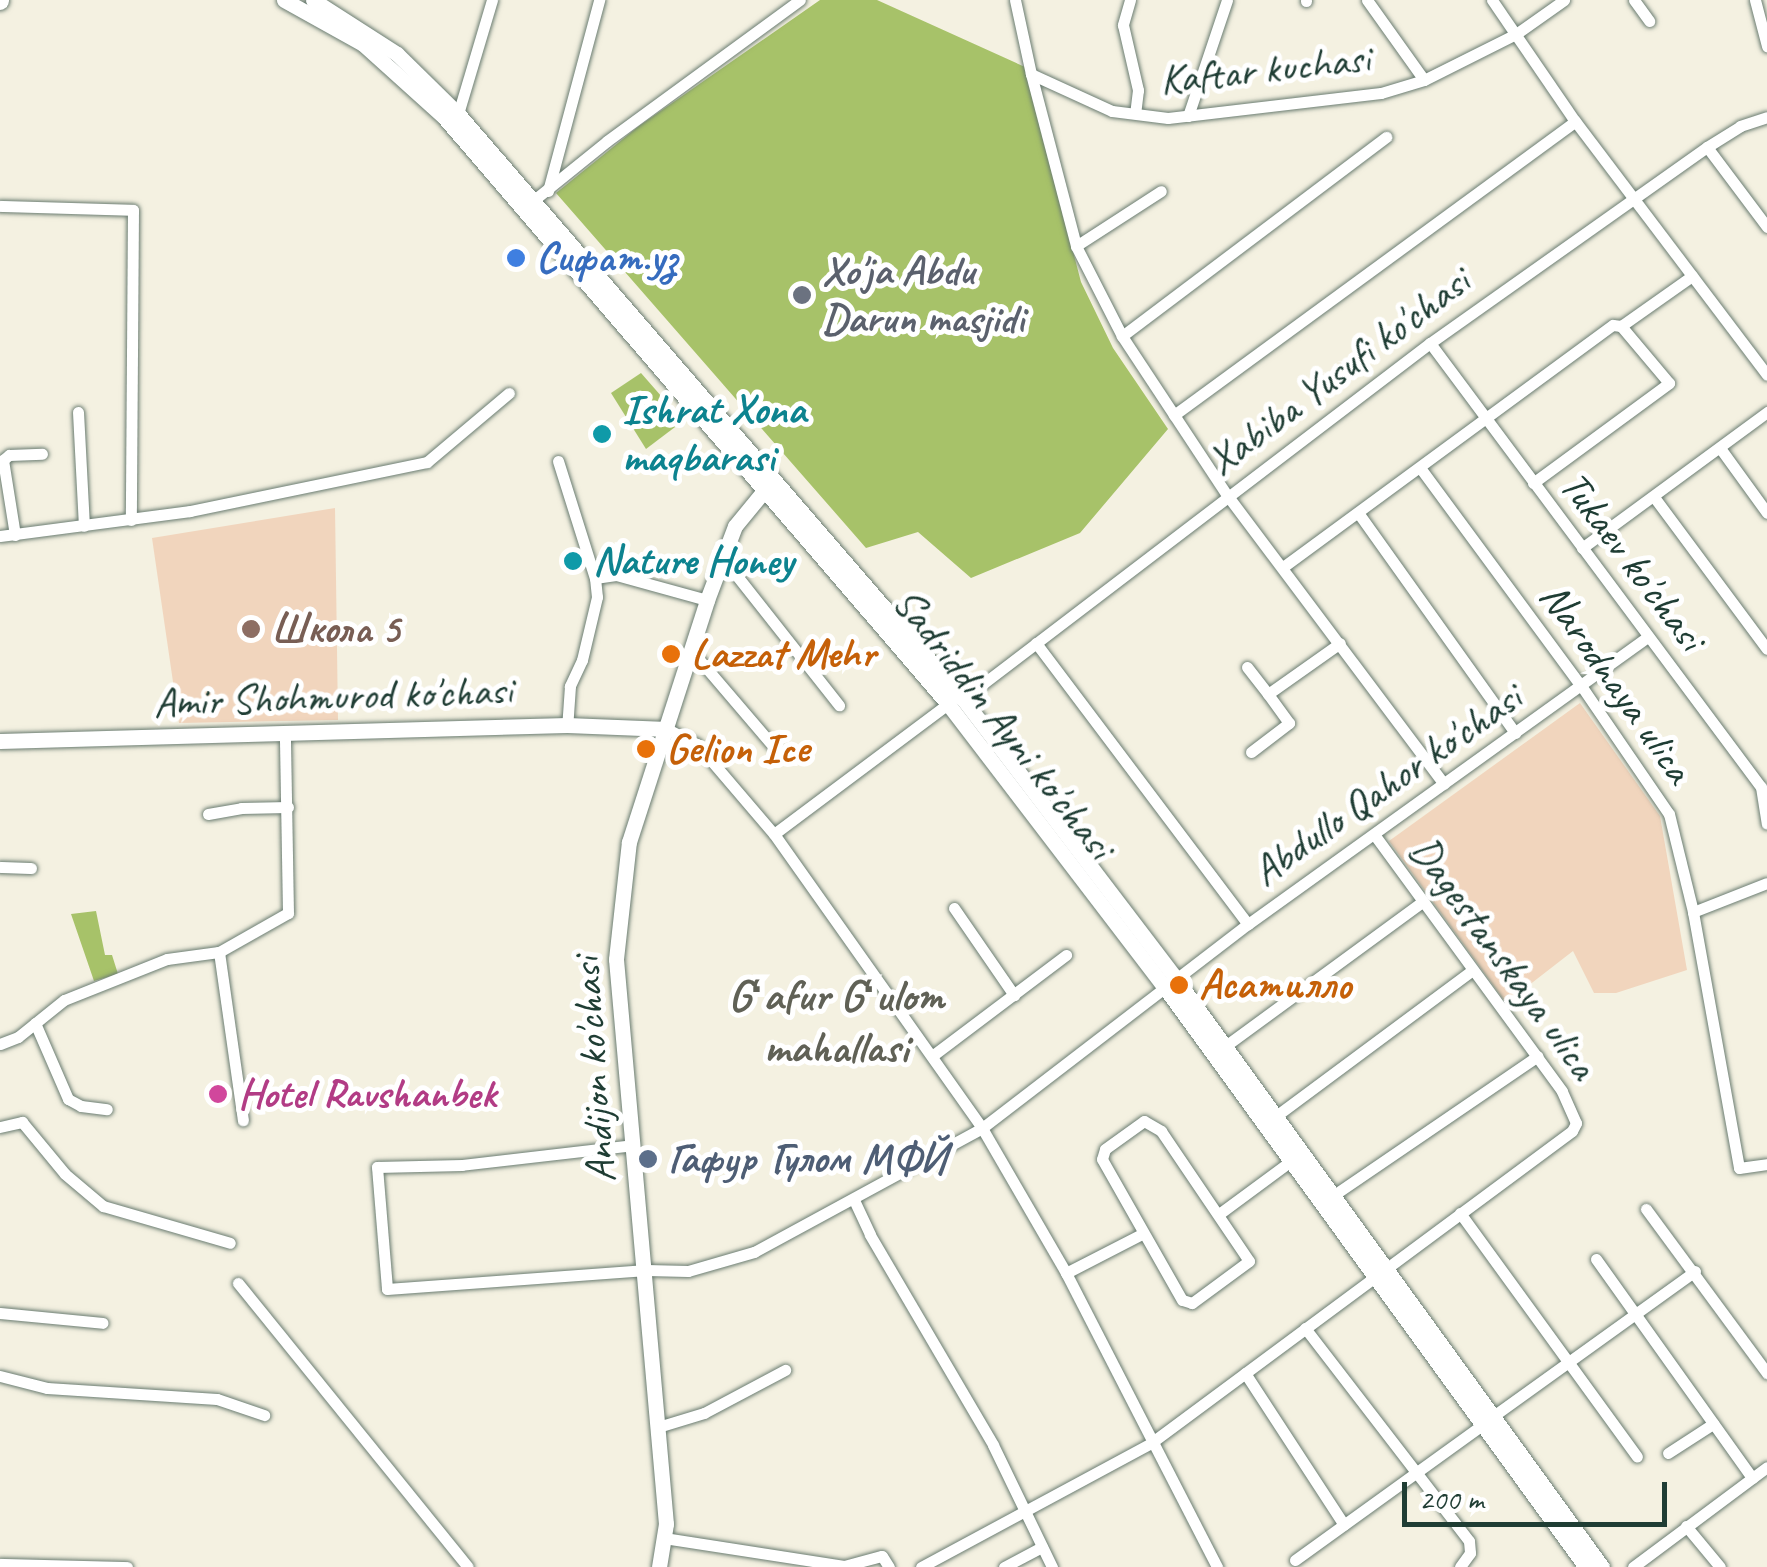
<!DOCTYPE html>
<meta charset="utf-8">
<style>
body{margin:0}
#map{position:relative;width:1767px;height:1567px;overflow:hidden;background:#f4f1e1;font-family:Caveat,sans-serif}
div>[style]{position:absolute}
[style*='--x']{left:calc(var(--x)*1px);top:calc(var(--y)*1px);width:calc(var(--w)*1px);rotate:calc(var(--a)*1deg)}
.built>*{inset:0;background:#f1d5bd}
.green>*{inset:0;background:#a7c269}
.roads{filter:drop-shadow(0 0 2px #6a7c71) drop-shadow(0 0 2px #6a7c71)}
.street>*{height:11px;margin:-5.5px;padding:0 5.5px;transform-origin:5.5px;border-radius:5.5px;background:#fff}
.secondary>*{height:15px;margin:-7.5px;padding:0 7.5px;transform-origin:7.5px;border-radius:7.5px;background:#fff}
.primary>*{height:18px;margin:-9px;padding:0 9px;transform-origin:9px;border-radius:9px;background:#fff}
.dots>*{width:28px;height:28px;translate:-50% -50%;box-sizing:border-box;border:5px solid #fff;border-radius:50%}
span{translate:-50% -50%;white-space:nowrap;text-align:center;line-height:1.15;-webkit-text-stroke:10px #fff;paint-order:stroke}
.street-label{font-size:42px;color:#1f3d34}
.shop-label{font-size:42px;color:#366cbe;font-weight:700}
.left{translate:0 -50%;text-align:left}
.worship-label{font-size:42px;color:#5b616d;font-weight:700}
.culture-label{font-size:42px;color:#0d838f;font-weight:700}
.education-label{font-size:42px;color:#785e54;font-weight:700}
.food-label{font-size:42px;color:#c56008;font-weight:700}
.hotel-label{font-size:42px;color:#b23c85;font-weight:700}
.service-label{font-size:42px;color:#4e5e75;font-weight:700}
.neighbourhood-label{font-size:45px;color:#606156;font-weight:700}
.scale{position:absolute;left:1402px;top:1482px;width:265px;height:45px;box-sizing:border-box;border:5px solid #1f3d34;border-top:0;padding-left:12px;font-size:30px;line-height:35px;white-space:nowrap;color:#1f3d34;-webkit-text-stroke:8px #fff;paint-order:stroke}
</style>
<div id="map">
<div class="built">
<div style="clip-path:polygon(335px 508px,338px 720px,179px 723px,152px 538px)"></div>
<div style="clip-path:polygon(1580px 703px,1660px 816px,1687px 970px,1616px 993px,1594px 993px,1573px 951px,1506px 1003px,1389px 841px)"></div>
</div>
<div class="green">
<div style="clip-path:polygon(820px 0,877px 0,1025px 67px,1081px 282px,1113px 348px,1168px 429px,1080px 533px,971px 578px,918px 532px,866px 548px,556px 193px,639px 126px)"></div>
<div style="clip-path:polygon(641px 373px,683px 421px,646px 449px,611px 393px)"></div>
<div style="clip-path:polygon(96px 911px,105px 955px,112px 955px,118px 974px,94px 981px,71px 914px)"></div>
</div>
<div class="roads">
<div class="street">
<div style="--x:1015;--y:0;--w:76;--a:77.8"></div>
<div style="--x:1031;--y:74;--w:89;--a:24.6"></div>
<div style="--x:1112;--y:111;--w:56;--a:7.1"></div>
<div style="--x:1168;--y:118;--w:214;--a:-6.7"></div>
<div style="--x:1381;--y:93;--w:45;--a:-16.8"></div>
<div style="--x:1424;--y:80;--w:103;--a:-26.6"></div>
<div style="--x:1516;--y:34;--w:59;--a:-35.3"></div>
<div style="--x:1130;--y:0;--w:26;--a:106"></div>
<div style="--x:1123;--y:25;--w:67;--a:77"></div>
<div style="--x:1138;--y:90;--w:23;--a:97"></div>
<div style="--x:1367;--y:0;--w:98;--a:54.5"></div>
<div style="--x:1492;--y:0;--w:147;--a:55.6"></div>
<div style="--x:1575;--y:121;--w:318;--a:52.9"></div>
<div style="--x:1634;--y:0;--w:26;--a:54"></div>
<div style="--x:1755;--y:0;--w:48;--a:75.4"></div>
<div style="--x:1306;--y:1;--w:1;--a:-90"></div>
<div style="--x:1031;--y:74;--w:178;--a:75.3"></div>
<div style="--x:1076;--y:246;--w:101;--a:62.9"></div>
<div style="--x:1122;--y:336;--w:191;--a:56.6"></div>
<div style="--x:1227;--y:495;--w:361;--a:53.1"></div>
<div style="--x:458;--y:114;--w:119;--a:-73.4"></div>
<div style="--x:1188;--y:116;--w:122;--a:-71.4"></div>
<div style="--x:1707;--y:147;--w:100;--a:53.1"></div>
<div style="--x:548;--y:191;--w:198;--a:-75"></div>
<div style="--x:529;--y:204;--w:100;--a:-38.9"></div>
<div style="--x:607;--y:141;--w:239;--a:-36.2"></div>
<div style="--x:0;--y:206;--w:133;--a:1.7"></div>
<div style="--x:133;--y:210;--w:310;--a:90.4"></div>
<div style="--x:1076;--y:246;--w:101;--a:-32.9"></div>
<div style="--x:1122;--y:336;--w:331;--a:-37"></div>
<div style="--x:1430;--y:343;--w:554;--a:53.3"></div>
<div style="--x:1761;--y:787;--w:37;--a:81"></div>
<div style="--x:78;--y:412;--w:114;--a:87"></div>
<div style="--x:1174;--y:415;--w:497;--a:-36.2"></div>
<div style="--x:1720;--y:448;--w:80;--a:54.1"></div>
<div style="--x:558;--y:461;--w:123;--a:72.5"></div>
<div style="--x:595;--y:578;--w:19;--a:84"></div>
<div style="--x:597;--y:597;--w:65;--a:103.4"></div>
<div style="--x:582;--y:660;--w:29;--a:115"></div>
<div style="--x:570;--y:686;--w:39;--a:94"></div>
<div style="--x:1421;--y:469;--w:271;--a:53.6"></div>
<div style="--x:1582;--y:687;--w:154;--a:55.6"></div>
<div style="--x:1669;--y:814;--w:101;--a:76.2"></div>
<div style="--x:1693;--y:912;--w:260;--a:79.8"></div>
<div style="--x:1739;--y:1168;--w:28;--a:-8"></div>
<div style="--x:1533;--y:483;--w:169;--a:-36.3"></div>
<div style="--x:1669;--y:383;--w:75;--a:-130.1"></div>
<div style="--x:1654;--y:497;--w:189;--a:53.4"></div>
<div style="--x:1359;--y:514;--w:269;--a:54.5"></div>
<div style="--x:15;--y:535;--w:76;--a:-99.1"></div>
<div style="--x:3;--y:460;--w:8;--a:-40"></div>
<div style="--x:9;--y:455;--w:33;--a:-2"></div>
<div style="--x:0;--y:536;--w:192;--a:-7.5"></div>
<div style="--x:190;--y:511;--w:242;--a:-11.7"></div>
<div style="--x:427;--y:462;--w:107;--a:-40.1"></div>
<div style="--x:1582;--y:548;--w:230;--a:-36.3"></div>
<div style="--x:722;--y:557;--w:189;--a:51.7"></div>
<div style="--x:1283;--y:567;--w:409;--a:-36.3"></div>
<div style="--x:1613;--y:325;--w:8;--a:7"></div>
<div style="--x:1621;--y:326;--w:87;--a:-35.2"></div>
<div style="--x:595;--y:578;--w:21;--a:-8"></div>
<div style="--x:616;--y:575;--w:94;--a:15.4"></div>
<div style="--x:1036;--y:643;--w:352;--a:53"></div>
<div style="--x:691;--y:650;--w:135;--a:49.5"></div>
<div style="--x:1247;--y:667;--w:34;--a:52"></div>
<div style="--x:963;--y:699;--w:587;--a:-37.32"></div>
<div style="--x:1430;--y:343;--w:339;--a:-35.3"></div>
<div style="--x:1707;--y:147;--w:39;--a:-32"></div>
<div style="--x:1740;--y:126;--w:28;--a:-18"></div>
<div style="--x:667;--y:729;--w:34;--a:27"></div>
<div style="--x:697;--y:744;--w:118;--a:49.5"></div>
<div style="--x:774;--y:834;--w:360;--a:54.7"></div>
<div style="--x:982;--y:1128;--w:168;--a:59.9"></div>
<div style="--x:1066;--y:1273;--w:331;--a:62.8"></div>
<div style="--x:1251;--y:752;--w:48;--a:-37.3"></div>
<div style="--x:1289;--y:723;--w:36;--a:-126"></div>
<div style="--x:1268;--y:694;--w:88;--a:-35.3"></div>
<div style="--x:208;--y:814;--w:34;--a:-10"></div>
<div style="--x:241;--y:808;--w:47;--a:-1.2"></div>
<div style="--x:774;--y:834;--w:217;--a:-36.8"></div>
<div style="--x:0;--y:867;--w:31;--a:2"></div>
<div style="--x:954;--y:908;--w:106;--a:55.4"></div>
<div style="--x:1693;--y:912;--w:79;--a:-21.4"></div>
<div style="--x:219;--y:952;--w:170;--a:81.9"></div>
<div style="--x:35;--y:1023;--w:83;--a:66.5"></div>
<div style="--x:68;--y:1099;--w:15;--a:28"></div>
<div style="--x:81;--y:1106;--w:26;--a:7"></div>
<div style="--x:0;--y:1044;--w:19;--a:-21"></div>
<div style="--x:18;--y:1037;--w:59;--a:-38.8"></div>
<div style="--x:64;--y:1000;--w:111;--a:-21.7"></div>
<div style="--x:167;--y:959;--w:52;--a:-7.7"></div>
<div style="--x:219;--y:952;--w:79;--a:-29.5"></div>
<div style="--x:288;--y:913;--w:180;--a:-91"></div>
<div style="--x:1224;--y:1047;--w:245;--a:-36.2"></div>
<div style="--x:932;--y:1056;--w:168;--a:-37"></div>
<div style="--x:1276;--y:1116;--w:243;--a:-36.6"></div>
<div style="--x:1144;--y:1121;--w:20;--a:30"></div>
<div style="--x:1161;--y:1131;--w:157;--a:55.9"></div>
<div style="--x:1249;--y:1261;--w:71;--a:143.6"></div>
<div style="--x:1192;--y:1303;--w:10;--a:-163"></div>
<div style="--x:1182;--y:1300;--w:162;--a:-119.6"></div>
<div style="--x:1102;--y:1159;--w:10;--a:-73"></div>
<div style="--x:1105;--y:1149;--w:48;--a:-35.7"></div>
<div style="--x:0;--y:1127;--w:23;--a:-13"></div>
<div style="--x:22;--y:1122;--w:67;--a:50.4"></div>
<div style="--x:65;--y:1174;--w:50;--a:40.1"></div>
<div style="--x:103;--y:1206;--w:132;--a:16.2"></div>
<div style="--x:634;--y:1145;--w:173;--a:173.4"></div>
<div style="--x:462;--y:1165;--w:85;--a:178.7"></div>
<div style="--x:377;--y:1167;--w:122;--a:85.3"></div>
<div style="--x:387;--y:1289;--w:260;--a:-4.2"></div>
<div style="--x:646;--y:1270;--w:42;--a:1.4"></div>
<div style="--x:688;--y:1271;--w:69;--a:-16.1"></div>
<div style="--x:754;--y:1252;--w:260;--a:-28.5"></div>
<div style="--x:982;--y:1128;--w:335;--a:-37.5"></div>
<div style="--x:1248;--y:924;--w:492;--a:-35.7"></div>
<div style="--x:1331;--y:1197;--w:250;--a:-34.3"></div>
<div style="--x:854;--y:1200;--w:38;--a:65"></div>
<div style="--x:870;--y:1235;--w:243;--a:59.6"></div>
<div style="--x:993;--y:1445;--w:136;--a:64.2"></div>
<div style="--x:1646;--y:1209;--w:204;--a:53.6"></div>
<div style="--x:1460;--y:1213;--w:301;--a:54"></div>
<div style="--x:1219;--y:1214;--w:89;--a:-36.4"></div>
<div style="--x:1596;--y:1259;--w:269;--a:54.5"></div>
<div style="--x:1066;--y:1273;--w:85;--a:-27.2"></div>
<div style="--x:238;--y:1283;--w:365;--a:51"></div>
<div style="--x:0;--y:1313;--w:103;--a:5.5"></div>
<div style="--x:1305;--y:1328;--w:269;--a:52.4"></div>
<div style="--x:1469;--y:1541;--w:12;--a:85"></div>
<div style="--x:1470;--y:1553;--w:17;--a:126"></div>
<div style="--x:1245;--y:1373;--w:181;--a:56.9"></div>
<div style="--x:0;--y:1376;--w:49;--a:14.3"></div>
<div style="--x:47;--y:1388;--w:170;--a:3.7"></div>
<div style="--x:217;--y:1399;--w:50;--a:18.8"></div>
<div style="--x:1492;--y:1417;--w:250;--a:-35.7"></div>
<div style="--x:658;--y:1427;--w:48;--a:-16.9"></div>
<div style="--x:704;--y:1413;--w:92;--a:-28"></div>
<div style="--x:1668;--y:1453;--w:54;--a:-32.8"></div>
<div style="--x:1686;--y:1526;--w:53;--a:50.3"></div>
<div style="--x:664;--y:1538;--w:182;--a:8.8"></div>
<div style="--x:844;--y:1566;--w:39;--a:-15"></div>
<div style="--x:882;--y:1556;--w:13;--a:58"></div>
<div style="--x:1295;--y:1560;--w:229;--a:-35.8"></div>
<div style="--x:0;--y:1564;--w:127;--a:1.4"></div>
<div style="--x:921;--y:1567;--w:261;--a:-28.3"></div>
<div style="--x:1151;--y:1443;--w:524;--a:-36.54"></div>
<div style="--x:1572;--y:1131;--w:9;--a:-63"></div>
<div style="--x:1576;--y:1123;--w:35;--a:-114"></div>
<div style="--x:1562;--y:1091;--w:318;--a:-126.2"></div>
<div style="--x:1004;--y:1567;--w:43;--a:-27.8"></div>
<div style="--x:1633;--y:1567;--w:167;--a:-36.7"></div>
</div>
<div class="secondary">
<div style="--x:284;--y:0;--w:90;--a:29.1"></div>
<div style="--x:363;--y:44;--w:109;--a:42"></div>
<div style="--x:444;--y:117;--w:774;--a:49.35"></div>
<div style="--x:948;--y:704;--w:359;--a:52.6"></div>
<div style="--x:1166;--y:989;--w:714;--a:54"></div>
<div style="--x:313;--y:0;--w:100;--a:32.7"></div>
<div style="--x:397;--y:54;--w:86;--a:44.5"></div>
<div style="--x:458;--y:114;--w:773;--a:49.2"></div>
<div style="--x:963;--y:699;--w:352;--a:52.7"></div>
<div style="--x:1176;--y:979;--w:726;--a:54.08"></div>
<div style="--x:0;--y:741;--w:567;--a:-1.62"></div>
<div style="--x:567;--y:725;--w:100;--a:2.3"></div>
<div style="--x:659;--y:1567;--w:44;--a:-80.8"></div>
<div style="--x:666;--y:1524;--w:567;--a:-95.06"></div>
<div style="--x:616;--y:959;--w:118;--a:-83.7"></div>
<div style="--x:629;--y:842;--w:254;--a:-72.1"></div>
<div style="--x:707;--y:600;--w:79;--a:-69.3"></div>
<div style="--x:735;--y:526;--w:58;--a:-50.6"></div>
</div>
<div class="primary">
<div style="--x:0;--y:1;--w:1;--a:-90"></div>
</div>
</div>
<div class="dots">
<div style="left:516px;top:258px;background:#3f7fe0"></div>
<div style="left:802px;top:295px;background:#6b7280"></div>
<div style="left:602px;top:434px;background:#0f9aa8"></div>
<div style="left:573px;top:561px;background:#0f9aa8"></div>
<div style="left:251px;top:629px;background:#8d6e63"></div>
<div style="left:671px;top:654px;background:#e8710a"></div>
<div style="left:646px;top:749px;background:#e8710a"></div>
<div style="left:1179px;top:985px;background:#e8710a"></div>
<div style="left:218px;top:1094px;background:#d1479c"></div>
<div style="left:648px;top:1159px;background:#5c6f8a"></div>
</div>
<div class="street-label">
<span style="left:1265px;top:70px;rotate:-6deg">Kaftar kuchasi</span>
<span style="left:1339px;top:372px;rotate:-37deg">Xabiba Yusufi ko'chasi</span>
<span style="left:1632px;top:561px;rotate:53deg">Tukaev ko'chasi</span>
<span style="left:1616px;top:683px;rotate:55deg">Narodnaya ulica</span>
<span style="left:333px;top:697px;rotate:-2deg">Amir Shohmurod ko'chasi</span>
<span style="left:1003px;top:724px;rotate:52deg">Sadriddin Ayni ko'chasi</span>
<span style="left:1387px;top:785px;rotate:-35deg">Abdullo Qahor ko'chasi</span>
<span style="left:1503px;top:958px;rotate:54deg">Dagestanskaya ulica</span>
<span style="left:594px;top:1070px;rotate:-94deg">Andijon ko'chasi</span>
</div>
<div class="shop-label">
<span class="left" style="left:536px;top:258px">Сифат.уз</span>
</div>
<div class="worship-label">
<span class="left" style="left:822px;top:295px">Xo'ja Abdu<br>Darun masjidi</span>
</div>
<div class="culture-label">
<span class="left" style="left:622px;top:434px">Ishrat Хоnа<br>mаqbаrasi</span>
<span class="left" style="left:593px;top:561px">Nature Honey</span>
</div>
<div class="education-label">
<span class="left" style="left:271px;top:629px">Школа 5</span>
</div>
<div class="food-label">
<span class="left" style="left:691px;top:654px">Lazzat Mehr</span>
<span class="left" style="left:666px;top:749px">Gelion Ice</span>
<span class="left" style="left:1199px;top:985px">Асатилло</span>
</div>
<div class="hotel-label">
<span class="left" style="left:238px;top:1094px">Hotel Ravshanbek</span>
</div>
<div class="service-label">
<span class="left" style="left:668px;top:1159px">Гафур Гулом МФЙ</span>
</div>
<div class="neighbourhood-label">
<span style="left:836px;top:1022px">Gʻafur Gʻulom<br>mahallasi</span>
</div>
<div class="scale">200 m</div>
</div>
